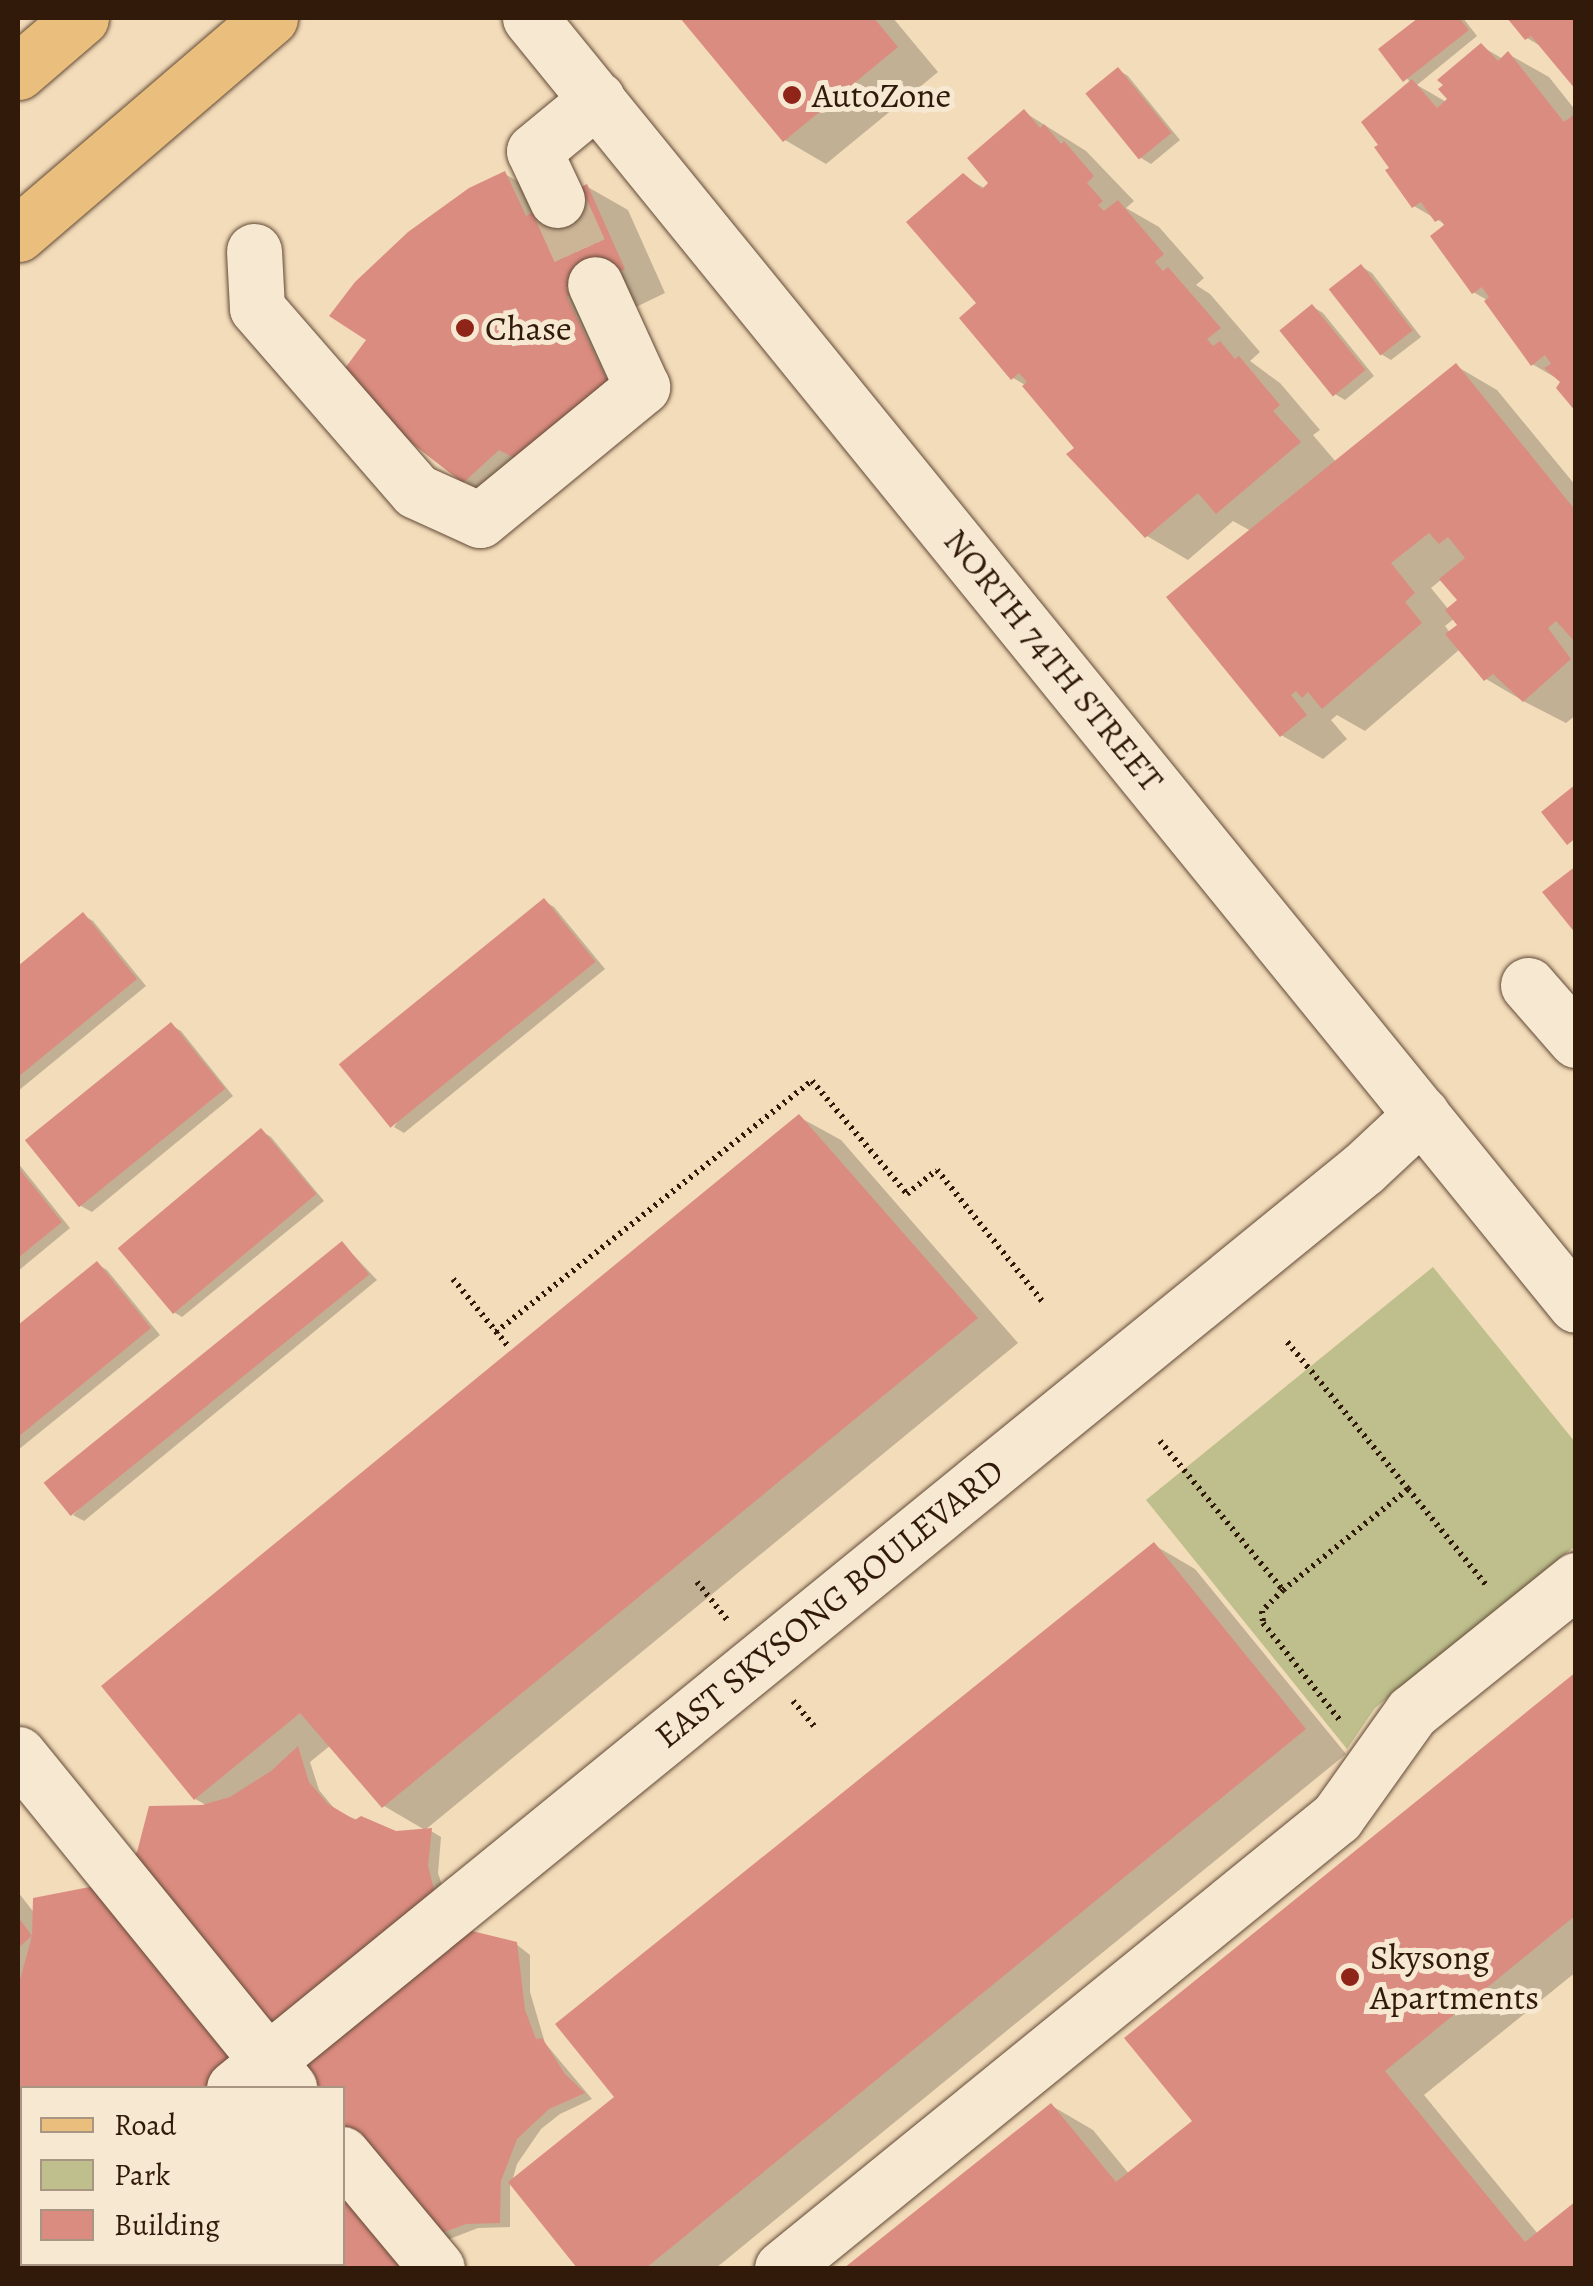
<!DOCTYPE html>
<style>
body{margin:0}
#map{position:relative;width:1593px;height:2286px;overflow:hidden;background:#f3dcba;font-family:Alegreya,serif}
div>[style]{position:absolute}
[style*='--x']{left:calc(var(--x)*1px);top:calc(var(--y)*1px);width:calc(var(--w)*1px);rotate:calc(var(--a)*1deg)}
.green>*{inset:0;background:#bebf8d}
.shadow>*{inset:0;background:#0003}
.building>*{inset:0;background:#db8c80;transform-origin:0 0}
.minor-tunnel>*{height:55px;margin-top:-27.5px;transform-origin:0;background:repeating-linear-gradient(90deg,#ccb597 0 55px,transparent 0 83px)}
.path>*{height:6px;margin-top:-3px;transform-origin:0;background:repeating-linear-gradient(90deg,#311a0a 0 2.5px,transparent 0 7.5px)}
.roads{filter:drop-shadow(0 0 2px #624a36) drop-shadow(0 0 2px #624a36)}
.minor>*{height:55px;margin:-27.5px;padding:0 27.5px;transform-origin:27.5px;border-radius:27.5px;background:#f7e8d2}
.major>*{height:55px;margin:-27.5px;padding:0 27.5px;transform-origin:27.5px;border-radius:27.5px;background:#eabe7d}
.dots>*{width:28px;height:28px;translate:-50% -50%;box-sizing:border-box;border:5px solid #f7e8d2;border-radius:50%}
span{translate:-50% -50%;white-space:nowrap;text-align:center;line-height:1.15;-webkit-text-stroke:10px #f7e8d2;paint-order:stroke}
.poi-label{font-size:35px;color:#311a0a}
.left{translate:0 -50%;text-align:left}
.street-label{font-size:35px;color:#311a0a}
.frame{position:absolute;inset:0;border:20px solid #311a0a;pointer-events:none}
.legend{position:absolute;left:20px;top:2086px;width:325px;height:180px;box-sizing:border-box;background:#f7e8d2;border:2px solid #a89682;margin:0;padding:12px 18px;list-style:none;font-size:30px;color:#311a0a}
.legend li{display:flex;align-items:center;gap:20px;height:50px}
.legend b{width:50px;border:2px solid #a89682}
</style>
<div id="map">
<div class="green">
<div style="clip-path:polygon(1433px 1267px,1575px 1442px,1575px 1546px,1375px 1708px,1347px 1749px,1146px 1500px)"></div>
</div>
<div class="shadow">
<div style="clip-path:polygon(684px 18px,893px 18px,938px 72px,826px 164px,785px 140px)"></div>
<div style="clip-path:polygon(1422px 18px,1463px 18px,1477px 36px,1417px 85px,1455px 107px,1481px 46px,1503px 59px,1508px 54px,1549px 77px,1576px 111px,1576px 406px,1563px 382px,1532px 364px,1489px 301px,1473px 292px,1448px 226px,1414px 206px,1411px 83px,1381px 50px)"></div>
<div style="clip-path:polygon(1510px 18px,1576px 18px,1576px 86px,1544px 48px,1527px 38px)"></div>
<div style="clip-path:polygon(1118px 70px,1128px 76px,1180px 140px,1151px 164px,1141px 158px)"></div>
<div style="clip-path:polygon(evenodd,1024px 112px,1086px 151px,1134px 201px,1126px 208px,1159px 227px,1204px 278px,1196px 285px,1210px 294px,1260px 352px,1250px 361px,1280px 383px,1320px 430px,1313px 435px,1336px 462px,1456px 366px,1497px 390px,1576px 486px,1576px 715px,1566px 723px,1527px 703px,1486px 679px,1460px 649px,1365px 731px,1337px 715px,1331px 720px,1347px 739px,1323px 759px,1281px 735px,1251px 531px,1233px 521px,1188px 560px,1147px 536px,1027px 386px,1013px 378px,979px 304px,963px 176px,986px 189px,1024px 112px,1442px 579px,1460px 601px,1449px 610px,1431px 588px,1442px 579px,1024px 112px,1455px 618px,1461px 626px,1451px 634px,1445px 626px,1455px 618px)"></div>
<div style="clip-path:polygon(505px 174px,546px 198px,586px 186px,628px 210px,665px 293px,607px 321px,648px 407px,506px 505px,464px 481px)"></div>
<div style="clip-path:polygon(1362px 267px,1372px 273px,1421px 337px,1391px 360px,1381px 354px)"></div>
<div style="clip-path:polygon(1313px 307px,1323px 313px,1374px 376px,1345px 400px,1335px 394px)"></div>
<div style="clip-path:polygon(544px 901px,554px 907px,605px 969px,404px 1133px,394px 1127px)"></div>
<div style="clip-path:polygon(83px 915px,93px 921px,146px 986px,18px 1091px,18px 969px)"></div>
<div style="clip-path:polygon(171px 1025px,181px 1031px,233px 1096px,92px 1212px,81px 1206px)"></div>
<div style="clip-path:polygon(799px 1117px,841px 1140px,1018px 1343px,425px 1830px,384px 1806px,331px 1745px,310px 1762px,319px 1790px,338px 1813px,396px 1833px,431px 1831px,441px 1837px,438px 1873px,453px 1918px,472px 1933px,516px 1944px,530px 1955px,530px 1992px,545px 2043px,592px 2099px,560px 2114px,541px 2129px,517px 2164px,512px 2182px,617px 2097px,1154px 1545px,1195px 1569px,1346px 1754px,716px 2268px,581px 2268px,510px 2182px,510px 2227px,478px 2228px,434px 2245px,418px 2268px,109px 2268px,108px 2264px,342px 2264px,342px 2088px,22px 2088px,22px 2186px,18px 2191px,18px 1892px,35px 1914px,111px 1885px,210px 1807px,195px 1799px)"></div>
<div style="clip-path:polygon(261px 1131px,271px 1137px,324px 1201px,182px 1317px,172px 1311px)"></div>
<div style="clip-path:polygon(18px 1163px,70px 1228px,18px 1271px)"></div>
<div style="clip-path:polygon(343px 1244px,377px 1280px,84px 1521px,73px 1515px)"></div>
<div style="clip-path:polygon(97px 1264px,107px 1270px,160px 1335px,18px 1450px,18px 1328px)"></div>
<div style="clip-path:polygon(1576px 1675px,1576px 1972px,1424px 2095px,1538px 2234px,1576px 2204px,1576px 2268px,848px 2268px,1052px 2106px,1093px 2130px,1130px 2175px,1195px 2122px)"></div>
</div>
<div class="building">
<div style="clip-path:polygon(680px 18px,874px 18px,898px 47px,783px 142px)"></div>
<div style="clip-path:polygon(1418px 18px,1459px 18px,1469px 30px,1403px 82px,1378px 49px)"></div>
<div style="clip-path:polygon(1507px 18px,1576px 18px,1576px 90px,1531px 36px,1525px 40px)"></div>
<div style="clip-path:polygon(1481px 43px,1498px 61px,1508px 51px,1564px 122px,1576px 113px,1576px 412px,1556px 388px,1560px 382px,1544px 368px,1551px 364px,1545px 355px,1531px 366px,1484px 301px,1489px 297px,1482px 287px,1472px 294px,1430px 236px,1444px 225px,1440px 219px,1435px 222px,1421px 202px,1412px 208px,1385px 170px,1389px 168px,1374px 147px,1378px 145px,1361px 122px,1412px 79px,1437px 108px,1447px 99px,1438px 89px,1443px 85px,1437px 80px)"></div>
<div style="left:1118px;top:67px;width:85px;height:42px;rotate:51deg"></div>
<div style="clip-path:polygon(1024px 109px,1040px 128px,1044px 124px,1061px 144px,1064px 141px,1094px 176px,1087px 183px,1103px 201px,1098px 205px,1104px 211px,1118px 200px,1164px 254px,1155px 262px,1163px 271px,1168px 267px,1221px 328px,1207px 339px,1213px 346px,1220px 341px,1235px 359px,1239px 356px,1280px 405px,1273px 411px,1301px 442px,1216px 514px,1198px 493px,1145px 538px,1066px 454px,1074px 448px,1022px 386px,1027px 382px,1019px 373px,1011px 380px,959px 318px,976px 303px,906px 222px,963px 173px,982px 189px,988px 183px,967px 158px)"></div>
<div style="clip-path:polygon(505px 171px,526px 216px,587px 184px,625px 269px,567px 297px,608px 382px,514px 458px,499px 450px,463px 483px,334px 383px,366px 340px,329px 316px,355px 282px,408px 232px,469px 188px)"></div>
<div style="left:1361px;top:264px;width:84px;height:41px;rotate:52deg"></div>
<div style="left:1312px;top:304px;width:85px;height:42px;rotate:51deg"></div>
<div style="clip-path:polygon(1456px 363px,1576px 511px,1576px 643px,1556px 621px,1548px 628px,1571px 659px,1523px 702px,1493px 674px,1484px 681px,1445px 634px,1457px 625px,1445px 610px,1457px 600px,1439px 579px,1465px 558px,1448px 537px,1439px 544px,1429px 533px,1391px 563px,1415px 593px,1405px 602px,1422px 623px,1322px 709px,1308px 692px,1302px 698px,1296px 691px,1291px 695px,1307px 715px,1280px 737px,1166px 597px)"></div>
<div style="clip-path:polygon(1576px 784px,1576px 838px,1567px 845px,1541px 812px)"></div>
<div style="clip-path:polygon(1576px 866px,1576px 934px,1542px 892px)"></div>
<div style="left:544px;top:898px;width:82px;height:264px;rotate:51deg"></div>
<div style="clip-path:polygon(83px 912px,137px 979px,18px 1077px,18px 966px)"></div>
<div style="left:171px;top:1022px;width:86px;height:188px;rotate:51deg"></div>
<div style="clip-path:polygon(799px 1114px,978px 1318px,382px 1808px,300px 1713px,194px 1800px,101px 1686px)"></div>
<div style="left:261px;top:1128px;width:86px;height:187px;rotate:50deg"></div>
<div style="clip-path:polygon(18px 1167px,62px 1222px,18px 1258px)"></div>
<div style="left:342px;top:1241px;width:43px;height:384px;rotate:51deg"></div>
<div style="clip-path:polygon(97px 1261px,151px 1328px,18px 1437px,18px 1325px)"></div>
<div style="clip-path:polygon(1154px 1542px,1306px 1729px,646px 2268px,577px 2268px,508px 2182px,614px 2097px,555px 2024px)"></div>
<div style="clip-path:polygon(1576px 1672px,1576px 1915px,1385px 2071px,1525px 2242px,1576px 2201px,1576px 2268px,844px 2268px,1051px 2103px,1116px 2182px,1192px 2121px,1124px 2038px)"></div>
<div style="clip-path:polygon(298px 1746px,309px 1782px,328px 1804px,355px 1820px,361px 1816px,396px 1831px,432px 1828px,428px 1866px,436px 1897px,468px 1930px,517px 1942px,525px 2010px,536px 2039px,542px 2038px,565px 2074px,585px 2093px,549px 2109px,517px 2139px,501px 2181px,500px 2223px,466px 2224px,423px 2240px,404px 2268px,107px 2268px,106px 2264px,342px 2264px,342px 2088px,22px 2088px,22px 2178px,18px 2175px,18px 1987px,32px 1936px,33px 1898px,110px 1883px,137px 1852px,149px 1806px,202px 1805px,230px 1797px,271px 1771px)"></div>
<div style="clip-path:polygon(18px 1917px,32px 1936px,18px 1948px)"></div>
</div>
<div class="minor-tunnel">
<div style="--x:557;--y:200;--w:92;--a:65.7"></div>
</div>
<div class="path">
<div style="--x:453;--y:1279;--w:87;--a:50.6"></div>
<div style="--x:496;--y:1332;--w:404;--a:-38.5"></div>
<div style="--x:812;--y:1081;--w:148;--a:49.9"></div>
<div style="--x:907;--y:1194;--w:38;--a:-39"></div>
<div style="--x:937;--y:1170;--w:168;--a:51.3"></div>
<div style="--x:1160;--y:1441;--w:193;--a:50.5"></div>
<div style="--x:1283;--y:1590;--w:30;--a:135"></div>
<div style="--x:1262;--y:1611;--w:12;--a:85"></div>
<div style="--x:1263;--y:1623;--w:127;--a:51.7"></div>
<div style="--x:1408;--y:1489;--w:124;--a:50.9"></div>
<div style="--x:697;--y:1582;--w:50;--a:51.5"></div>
<div style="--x:1283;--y:1590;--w:161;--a:-38.9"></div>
<div style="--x:1408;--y:1489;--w:194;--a:-129.4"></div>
<div style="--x:793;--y:1701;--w:34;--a:50"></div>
</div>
<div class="roads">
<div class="minor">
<div style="--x:530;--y:18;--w:1658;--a:50.9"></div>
<div style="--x:557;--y:200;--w:54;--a:-115.1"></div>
<div style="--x:534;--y:151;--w:82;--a:-39.5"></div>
<div style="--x:254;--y:251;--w:57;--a:87"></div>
<div style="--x:257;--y:308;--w:242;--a:49"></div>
<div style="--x:416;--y:491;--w:70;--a:24.4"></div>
<div style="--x:480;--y:520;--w:210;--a:-39.4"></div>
<div style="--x:642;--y:387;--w:113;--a:-114.5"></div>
<div style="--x:1528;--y:985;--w:73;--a:48.9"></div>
<div style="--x:18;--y:1754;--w:430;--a:50.9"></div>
<div style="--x:234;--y:2088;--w:1457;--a:-39.15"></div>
<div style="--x:1364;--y:1168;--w:79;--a:-43"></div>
<div style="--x:342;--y:2154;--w:148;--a:50.2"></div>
<div style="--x:18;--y:2265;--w:6;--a:-45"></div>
<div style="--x:782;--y:2268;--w:715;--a:-39.1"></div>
<div style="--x:1337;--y:1817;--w:129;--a:-54.5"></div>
<div style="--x:1412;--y:1712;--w:211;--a:-38.8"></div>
</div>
<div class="major">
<div style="--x:18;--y:72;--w:83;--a:-40.6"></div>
<div style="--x:18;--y:234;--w:332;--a:-40.6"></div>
</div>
</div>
<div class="dots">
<div style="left:792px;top:95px;background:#8f2418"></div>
<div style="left:465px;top:328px;background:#8f2418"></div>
<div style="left:1350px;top:1977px;background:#8f2418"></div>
</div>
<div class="poi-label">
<span class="left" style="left:812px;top:95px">AutoZone</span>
<span class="left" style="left:485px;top:328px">Chase</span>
<span class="left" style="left:1370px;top:1977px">Skysong<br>Apartments</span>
</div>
<div class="street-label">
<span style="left:1054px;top:660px;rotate:51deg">NORTH 74TH STREET</span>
<span style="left:829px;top:1603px;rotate:-39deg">EAST SKYSONG BOULEVARD</span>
</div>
<div class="frame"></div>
<ul class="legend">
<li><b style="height:12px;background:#eabe7d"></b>Road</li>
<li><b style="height:28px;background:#bebf8d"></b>Park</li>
<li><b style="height:28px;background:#db8c80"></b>Building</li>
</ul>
</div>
